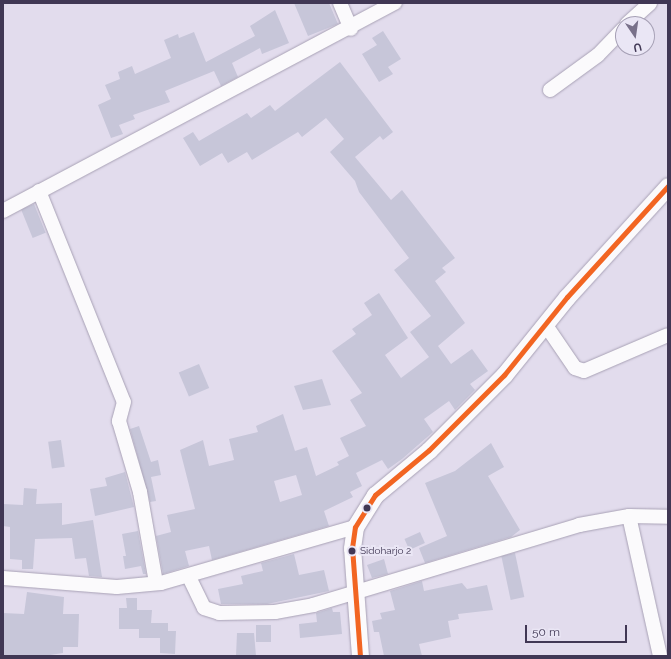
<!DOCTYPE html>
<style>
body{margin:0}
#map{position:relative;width:671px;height:659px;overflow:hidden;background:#e2dced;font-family:Raleway,sans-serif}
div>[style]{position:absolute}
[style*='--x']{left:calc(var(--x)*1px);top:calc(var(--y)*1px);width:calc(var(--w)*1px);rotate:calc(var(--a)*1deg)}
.building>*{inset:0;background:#c7c6d9;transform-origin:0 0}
.roads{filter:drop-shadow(0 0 1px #a8a1b5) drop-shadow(0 0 1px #a8a1b5)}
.minor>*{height:14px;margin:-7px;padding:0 7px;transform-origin:7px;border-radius:7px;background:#fbfafc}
.major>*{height:17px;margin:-8.5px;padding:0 8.5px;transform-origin:8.5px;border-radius:8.5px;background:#fbfafc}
.bus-1>*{height:5px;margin:-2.5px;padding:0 2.5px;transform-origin:2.5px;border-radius:2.5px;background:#f26522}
.dots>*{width:11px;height:11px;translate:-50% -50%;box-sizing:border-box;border:2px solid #eae6f5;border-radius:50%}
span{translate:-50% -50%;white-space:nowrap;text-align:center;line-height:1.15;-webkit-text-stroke:4px #eae6f5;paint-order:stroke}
.bus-label{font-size:10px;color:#403754}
.left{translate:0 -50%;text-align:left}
.frame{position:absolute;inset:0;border:4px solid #403754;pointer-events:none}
.north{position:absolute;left:615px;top:16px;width:40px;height:40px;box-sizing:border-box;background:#eae6f5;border:1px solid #a6a0b5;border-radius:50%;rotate:167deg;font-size:11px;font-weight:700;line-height:16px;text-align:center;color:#403754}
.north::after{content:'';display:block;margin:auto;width:14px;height:18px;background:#79718a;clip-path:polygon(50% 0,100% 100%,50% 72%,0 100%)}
.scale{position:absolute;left:525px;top:625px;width:102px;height:18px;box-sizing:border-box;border:2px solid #403754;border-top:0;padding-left:5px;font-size:12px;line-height:14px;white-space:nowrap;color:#403754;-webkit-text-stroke:3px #eae6f5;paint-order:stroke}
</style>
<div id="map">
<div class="building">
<div style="clip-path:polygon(294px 3px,329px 3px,338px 24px,308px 36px)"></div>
<div style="clip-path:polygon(275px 10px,289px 43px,262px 54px,260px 48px,232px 63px,238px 77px,221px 86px,214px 71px,165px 91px,170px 102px,133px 115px,135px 119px,119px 125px,123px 134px,111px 138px,98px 105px,111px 99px,105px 85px,120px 79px,118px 72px,132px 66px,135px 74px,171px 58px,164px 40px,178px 34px,179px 38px,194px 32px,206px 62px,255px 36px,250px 26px)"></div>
<div style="clip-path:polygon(383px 31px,401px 59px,388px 67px,393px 74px,379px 82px,362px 54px,377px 45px,372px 38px)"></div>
<div style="clip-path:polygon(evenodd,340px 62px,393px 132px,383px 140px,380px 136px,355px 157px,391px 200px,402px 190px,455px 258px,442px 268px,446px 272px,435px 281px,465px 323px,438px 346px,451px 364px,472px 349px,488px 371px,470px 384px,475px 390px,455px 410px,449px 401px,424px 419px,433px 432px,402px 459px,388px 469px,382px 460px,356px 473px,362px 486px,350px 492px,353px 497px,324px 511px,329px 526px,212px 560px,209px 546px,185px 551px,189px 566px,163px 574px,156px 536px,171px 532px,167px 515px,195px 509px,180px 450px,203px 440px,209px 466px,234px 460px,229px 439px,258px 432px,256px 426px,283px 414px,295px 451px,307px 447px,316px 476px,339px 465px,337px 462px,349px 456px,340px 438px,366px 426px,350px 400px,362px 393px,332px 351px,356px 334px,352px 329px,372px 315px,364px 303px,379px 293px,408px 338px,385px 355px,401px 378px,429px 357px,410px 332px,431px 316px,394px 270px,409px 258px,359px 192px,355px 181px,330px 152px,344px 139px,326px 118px,302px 137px,298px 132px,252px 160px,247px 152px,228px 163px,222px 153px,200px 166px,183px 138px,193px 132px,199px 141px,247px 113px,251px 118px,270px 105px,275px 111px,340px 62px,296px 475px,302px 495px,280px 502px,274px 481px,296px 475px)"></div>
<div style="left:34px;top:204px;width:31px;height:14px;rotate:68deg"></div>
<div style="left:199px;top:364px;width:26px;height:22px;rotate:67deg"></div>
<div style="clip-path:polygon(322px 379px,331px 405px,303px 410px,294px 386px)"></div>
<div style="clip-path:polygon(139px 426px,151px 462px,158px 460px,161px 475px,151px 477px,156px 501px,150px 502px,130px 429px)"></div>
<div style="left:61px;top:440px;width:27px;height:13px;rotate:82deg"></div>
<div style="clip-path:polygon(491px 443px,504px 467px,488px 476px,520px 530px,511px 537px,425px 563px,419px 548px,447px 536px,425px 483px,455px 471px)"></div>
<div style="clip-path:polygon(125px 472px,134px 507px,95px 516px,90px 489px,107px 486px,105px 478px)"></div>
<div style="clip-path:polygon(24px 488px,37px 489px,36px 504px,62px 503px,62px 525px,93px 520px,102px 577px,89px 576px,86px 558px,75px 559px,72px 538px,35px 539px,33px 569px,22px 569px,22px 560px,10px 559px,10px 527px,3px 526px,3px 504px,23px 505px)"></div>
<div style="clip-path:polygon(138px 531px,146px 574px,143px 574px,141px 566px,125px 569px,123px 556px,126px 556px,122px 534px)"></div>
<div style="left:420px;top:532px;width:12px;height:17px;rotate:66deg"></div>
<div style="left:515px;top:553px;width:45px;height:14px;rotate:78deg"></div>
<div style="clip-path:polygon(294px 554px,299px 575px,324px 570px,329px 591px,267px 604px,221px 604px,218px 589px,243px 584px,241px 576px,263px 571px,261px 563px)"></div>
<div style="clip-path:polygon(384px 559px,388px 574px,372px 578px,367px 565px)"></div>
<div style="clip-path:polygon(422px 581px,424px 591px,462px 583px,467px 589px,487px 585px,493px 610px,458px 614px,459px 619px,448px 621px,451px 637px,419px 644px,422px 656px,384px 656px,379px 632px,374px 632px,372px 621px,382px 619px,380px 613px,395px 610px,390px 591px)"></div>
<div style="clip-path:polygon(27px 592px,64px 597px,63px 614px,79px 614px,78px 647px,63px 647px,63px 653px,44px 656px,3px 656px,3px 613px,24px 614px)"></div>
<div style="clip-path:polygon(126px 598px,137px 598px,137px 610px,152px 610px,151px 623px,168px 623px,168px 631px,176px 631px,175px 654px,160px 653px,160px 638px,139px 638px,139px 629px,119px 629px,119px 608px,127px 608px)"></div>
<div style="clip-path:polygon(332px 608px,333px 612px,340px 612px,342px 634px,300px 638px,299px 624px,317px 622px,316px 613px)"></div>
<div style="left:256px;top:625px;width:15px;height:17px"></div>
<div style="clip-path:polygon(237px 633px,254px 633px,256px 656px,236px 656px)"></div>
</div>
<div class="roads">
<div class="minor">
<div style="--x:340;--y:3;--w:28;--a:67"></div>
<div style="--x:627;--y:24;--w:31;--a:-42"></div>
<div style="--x:550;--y:90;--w:59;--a:-36.1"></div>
<div style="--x:598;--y:55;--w:36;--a:-46"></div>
<div style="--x:39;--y:191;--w:227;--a:68.1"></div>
<div style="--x:124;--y:402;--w:20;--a:105"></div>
<div style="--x:119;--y:421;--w:74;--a:73.5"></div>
<div style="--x:140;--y:492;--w:92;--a:80"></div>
<div style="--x:3;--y:211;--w:444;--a:-28"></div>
<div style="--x:545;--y:324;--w:53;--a:55.7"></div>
<div style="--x:575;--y:368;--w:9;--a:18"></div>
<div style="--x:584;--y:371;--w:91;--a:-23.2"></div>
<div style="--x:629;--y:516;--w:143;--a:77.5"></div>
<div style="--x:189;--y:577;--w:34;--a:64"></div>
<div style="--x:204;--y:608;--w:16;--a:18"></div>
<div style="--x:219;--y:613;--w:56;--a:-1"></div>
<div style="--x:275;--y:612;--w:39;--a:-10"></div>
<div style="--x:313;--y:605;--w:278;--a:-16.7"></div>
<div style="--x:579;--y:525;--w:51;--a:-10.2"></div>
<div style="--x:629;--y:516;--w:39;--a:1"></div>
<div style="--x:3;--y:578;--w:114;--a:4.5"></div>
<div style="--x:117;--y:587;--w:44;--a:-5.2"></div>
<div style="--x:161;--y:583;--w:202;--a:-16.1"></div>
</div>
<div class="major">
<div style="--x:360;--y:656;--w:108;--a:-94.2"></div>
<div style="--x:352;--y:548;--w:21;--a:-82"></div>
<div style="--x:355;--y:527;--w:38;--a:-58"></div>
<div style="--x:375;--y:495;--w:70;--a:-39.8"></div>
<div style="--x:429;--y:450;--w:106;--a:-45"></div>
<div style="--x:504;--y:375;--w:100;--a:-51.1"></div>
<div style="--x:567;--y:297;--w:150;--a:-47.7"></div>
</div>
</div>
<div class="bus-1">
<div style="--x:360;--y:656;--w:108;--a:-94.2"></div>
<div style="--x:352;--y:548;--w:21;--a:-82"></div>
<div style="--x:355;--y:527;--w:38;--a:-58"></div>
<div style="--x:375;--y:495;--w:70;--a:-39.8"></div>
<div style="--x:429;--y:450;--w:106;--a:-45"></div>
<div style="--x:504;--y:375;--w:100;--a:-51.1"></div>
<div style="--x:567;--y:297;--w:150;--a:-47.7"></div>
</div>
<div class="dots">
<div style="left:367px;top:508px;background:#403754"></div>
<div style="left:352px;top:551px;background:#403754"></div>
</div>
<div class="bus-label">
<span class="left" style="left:360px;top:551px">Sidoharjo 2</span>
</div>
<div class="frame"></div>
<div class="north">U</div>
<div class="scale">50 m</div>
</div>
